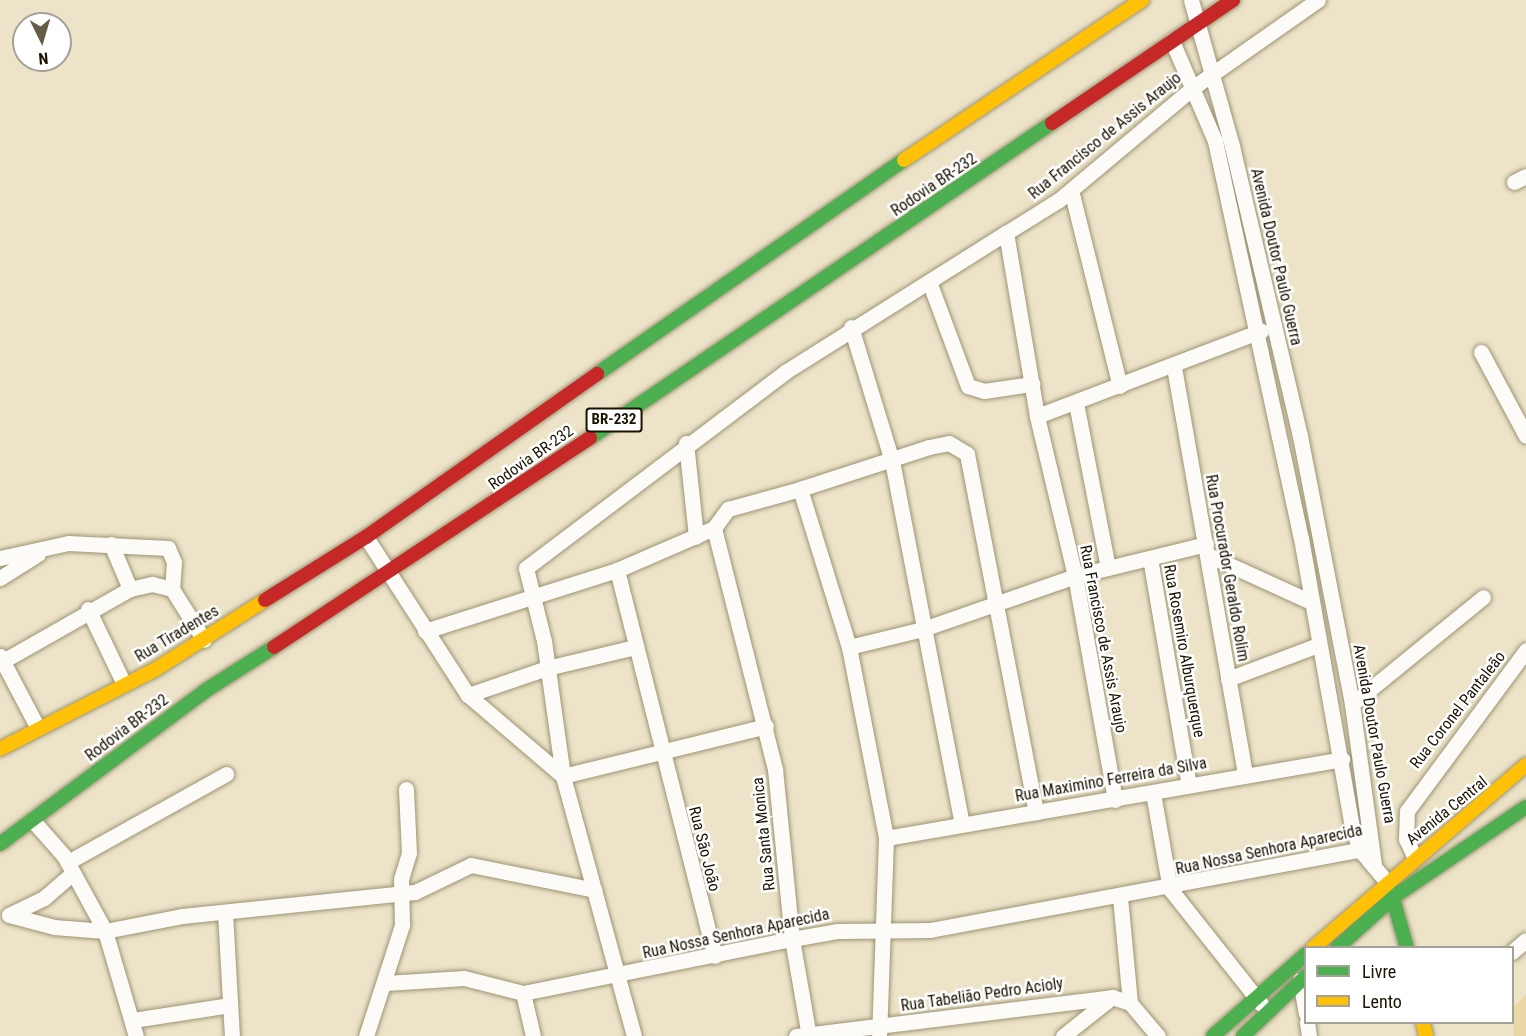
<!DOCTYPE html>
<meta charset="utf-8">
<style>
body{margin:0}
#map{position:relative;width:1526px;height:1036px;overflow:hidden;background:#ece3c8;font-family:"Roboto Condensed",sans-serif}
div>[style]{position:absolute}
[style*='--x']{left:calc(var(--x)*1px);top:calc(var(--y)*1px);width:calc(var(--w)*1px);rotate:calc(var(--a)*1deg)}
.green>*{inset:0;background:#e9d7a5}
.roads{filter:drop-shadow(0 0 2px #9d9474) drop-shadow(0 0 2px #9d9474)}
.street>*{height:15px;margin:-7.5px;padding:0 7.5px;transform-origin:7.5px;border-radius:7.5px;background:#fcfbf7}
.fast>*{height:14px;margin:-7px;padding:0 7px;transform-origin:7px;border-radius:7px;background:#4caf50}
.slow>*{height:14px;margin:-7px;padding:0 7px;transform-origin:7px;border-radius:7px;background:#ffc107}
.jam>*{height:14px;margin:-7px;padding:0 7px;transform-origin:7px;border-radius:7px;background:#c62828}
span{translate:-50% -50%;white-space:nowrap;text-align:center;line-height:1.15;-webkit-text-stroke:5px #fff;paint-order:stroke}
.shield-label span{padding:2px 4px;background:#fff;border:2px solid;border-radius:4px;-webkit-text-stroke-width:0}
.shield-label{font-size:15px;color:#1b1300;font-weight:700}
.street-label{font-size:16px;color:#1b1300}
.legend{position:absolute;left:1304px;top:946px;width:210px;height:78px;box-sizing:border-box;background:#fff;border:2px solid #a4a199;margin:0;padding:8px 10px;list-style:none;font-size:18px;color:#1b1300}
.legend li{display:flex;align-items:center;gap:12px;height:30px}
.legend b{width:30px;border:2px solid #a4a199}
.north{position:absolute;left:12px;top:12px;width:60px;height:60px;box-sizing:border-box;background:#fff;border:2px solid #a4a199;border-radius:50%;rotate:175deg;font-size:16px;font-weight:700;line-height:24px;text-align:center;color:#1b1300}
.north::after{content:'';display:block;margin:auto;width:21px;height:27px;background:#645c46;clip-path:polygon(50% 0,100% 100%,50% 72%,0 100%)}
</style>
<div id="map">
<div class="green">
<div style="clip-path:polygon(1526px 994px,1526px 1036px,1514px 1036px,1513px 1008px)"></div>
</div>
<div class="roads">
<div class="street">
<div style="--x:1191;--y:0;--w:152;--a:74.3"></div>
<div style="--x:1232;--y:146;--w:298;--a:76.8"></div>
<div style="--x:1300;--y:436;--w:273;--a:79"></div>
<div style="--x:1352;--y:704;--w:162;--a:82.2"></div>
<div style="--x:1172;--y:41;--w:109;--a:66.7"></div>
<div style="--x:1215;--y:141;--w:406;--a:77.8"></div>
<div style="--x:1301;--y:538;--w:292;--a:80"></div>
<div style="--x:1352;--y:826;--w:25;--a:72"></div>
<div style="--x:1360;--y:850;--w:40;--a:50"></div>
<div style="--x:1514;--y:182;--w:13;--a:-27"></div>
<div style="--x:1071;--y:190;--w:202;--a:76"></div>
<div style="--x:930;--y:284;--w:109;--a:69.6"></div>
<div style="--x:968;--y:386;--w:17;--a:17"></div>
<div style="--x:984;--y:391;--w:49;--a:-8.3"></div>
<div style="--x:851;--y:327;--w:140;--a:73"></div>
<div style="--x:892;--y:461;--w:369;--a:79.1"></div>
<div style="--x:1481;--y:352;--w:95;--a:61.8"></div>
<div style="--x:1174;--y:367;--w:414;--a:80.1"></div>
<div style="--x:1076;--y:403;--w:168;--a:79"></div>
<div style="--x:1037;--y:416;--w:240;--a:-20.8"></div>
<div style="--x:686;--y:443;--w:94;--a:83.9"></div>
<div style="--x:800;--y:489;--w:136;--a:-18"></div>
<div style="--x:929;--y:447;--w:20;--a:-11"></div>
<div style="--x:949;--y:443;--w:21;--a:31"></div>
<div style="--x:967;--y:454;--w:365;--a:79.1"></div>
<div style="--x:714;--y:528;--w:249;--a:75.8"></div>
<div style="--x:775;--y:769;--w:171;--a:84.3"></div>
<div style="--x:792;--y:939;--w:98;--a:80.1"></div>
<div style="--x:366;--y:537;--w:188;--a:57.2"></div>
<div style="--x:468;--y:695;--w:125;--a:40.5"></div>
<div style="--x:111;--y:544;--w:49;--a:67.1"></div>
<div style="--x:1208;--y:555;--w:113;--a:24.5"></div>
<div style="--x:0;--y:558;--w:70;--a:-12.4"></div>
<div style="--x:68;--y:543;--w:100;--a:2.9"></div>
<div style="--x:168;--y:548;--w:15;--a:67"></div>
<div style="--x:174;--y:562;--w:27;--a:94"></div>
<div style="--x:172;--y:589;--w:60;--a:57.9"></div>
<div style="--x:1150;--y:558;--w:230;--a:80.3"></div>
<div style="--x:617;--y:570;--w:398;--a:75.8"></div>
<div style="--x:0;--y:578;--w:45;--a:-32.3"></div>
<div style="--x:88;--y:609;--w:83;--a:64.4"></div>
<div style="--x:425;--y:631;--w:201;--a:-17.6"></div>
<div style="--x:617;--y:570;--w:106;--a:-23.4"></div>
<div style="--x:714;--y:528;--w:24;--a:-54"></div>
<div style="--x:728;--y:509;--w:75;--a:-15.5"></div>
<div style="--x:800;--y:489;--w:165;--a:72.8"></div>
<div style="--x:849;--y:647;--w:195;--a:79"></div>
<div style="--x:886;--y:838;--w:198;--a:92"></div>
<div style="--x:849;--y:647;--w:76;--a:-13.7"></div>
<div style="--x:923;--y:629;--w:161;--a:-19.2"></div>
<div style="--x:1075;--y:576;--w:135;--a:-13.7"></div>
<div style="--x:0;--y:656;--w:81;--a:62.2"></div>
<div style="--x:3;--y:661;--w:146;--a:-29.6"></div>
<div style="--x:130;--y:589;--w:23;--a:-13"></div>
<div style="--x:152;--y:584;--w:21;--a:14"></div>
<div style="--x:1228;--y:679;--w:96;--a:-20.7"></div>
<div style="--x:468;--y:695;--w:83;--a:-18.9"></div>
<div style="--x:547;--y:668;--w:90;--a:-13.4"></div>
<div style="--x:1352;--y:704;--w:169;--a:-39.2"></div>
<div style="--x:563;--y:776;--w:209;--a:-13.8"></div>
<div style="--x:1153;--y:793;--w:97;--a:80"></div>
<div style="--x:1170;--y:889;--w:147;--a:51.6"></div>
<div style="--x:1115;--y:800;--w:228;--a:-100.1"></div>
<div style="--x:1075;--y:576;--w:164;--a:-103.4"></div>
<div style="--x:1037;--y:416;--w:186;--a:-99.6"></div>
<div style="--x:1006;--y:233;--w:62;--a:-31.9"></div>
<div style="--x:1059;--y:200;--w:177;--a:-40"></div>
<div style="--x:1195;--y:86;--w:150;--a:-35"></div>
<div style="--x:35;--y:823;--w:44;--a:48.7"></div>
<div style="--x:64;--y:856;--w:85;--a:61.3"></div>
<div style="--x:105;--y:931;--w:109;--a:73.6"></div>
<div style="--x:886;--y:838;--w:463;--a:-9.8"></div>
<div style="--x:1415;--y:858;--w:21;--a:-115"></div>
<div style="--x:1406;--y:839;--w:28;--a:-88"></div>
<div style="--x:1407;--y:811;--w:200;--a:-53.5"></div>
<div style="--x:68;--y:862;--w:181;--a:-29.1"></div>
<div style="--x:1120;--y:897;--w:106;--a:84.6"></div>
<div style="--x:225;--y:912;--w:124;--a:86.8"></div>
<div style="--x:9;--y:915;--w:47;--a:14.9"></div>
<div style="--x:54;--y:927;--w:51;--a:4.5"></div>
<div style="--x:105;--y:931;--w:78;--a:-11"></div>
<div style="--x:182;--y:916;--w:234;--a:-5.9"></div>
<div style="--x:415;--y:892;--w:62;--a:-25.7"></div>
<div style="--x:471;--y:865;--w:126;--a:11.4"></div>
<div style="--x:9;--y:915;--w:39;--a:-26"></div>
<div style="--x:44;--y:898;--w:38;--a:-41"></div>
<div style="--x:1512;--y:952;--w:18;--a:-41"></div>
<div style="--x:1300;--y:980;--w:34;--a:80"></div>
<div style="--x:386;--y:983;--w:78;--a:-3.7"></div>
<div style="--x:464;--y:978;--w:61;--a:14.3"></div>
<div style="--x:523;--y:993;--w:274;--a:-11.4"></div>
<div style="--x:792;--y:939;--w:47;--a:-9.9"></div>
<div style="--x:838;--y:931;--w:92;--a:-0.6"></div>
<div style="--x:930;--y:930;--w:448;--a:-10.6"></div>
<div style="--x:523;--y:993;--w:44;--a:76.9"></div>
<div style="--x:133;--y:1020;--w:98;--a:-8.8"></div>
<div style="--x:1307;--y:1022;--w:14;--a:82"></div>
<div style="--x:366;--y:1036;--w:117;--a:-72"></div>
<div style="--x:402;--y:925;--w:46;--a:-91.2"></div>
<div style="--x:401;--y:879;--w:27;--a:-73"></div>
<div style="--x:409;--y:853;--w:64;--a:-92.7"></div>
<div style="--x:634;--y:1036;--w:270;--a:-105.3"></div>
<div style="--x:563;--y:776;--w:136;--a:-98"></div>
<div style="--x:544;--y:641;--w:75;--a:-103.9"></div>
<div style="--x:526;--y:568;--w:325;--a:-37.1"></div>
<div style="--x:785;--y:372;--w:261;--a:-32.2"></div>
<div style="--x:796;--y:1036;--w:318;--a:-7"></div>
<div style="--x:1112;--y:997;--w:19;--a:18"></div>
<div style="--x:1130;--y:1003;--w:43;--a:49.7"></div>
<div style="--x:1063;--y:1036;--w:63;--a:-38.5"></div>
</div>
<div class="fast">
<div style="--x:597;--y:374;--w:374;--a:-34.9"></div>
<div style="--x:590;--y:438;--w:559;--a:-34.29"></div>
<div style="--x:0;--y:844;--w:259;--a:-36.7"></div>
<div style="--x:208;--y:689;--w:78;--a:-32.5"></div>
<div style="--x:1390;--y:888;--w:62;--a:74.2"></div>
<div style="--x:1337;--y:948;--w:78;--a:-41.9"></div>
<div style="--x:1395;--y:896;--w:158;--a:-34.2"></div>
<div style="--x:1213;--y:1036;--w:124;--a:-41.4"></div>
<div style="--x:1243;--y:1036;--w:87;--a:-43.6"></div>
</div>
<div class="slow">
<div style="--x:904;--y:160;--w:287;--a:-33.9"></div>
<div style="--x:0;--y:749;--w:175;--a:-27.1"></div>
<div style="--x:156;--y:669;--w:129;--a:-32.3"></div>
<div style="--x:1313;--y:948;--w:281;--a:-40.7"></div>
<div style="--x:1423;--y:1022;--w:14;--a:78"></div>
</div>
<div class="jam">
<div style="--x:1052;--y:123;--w:219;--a:-34.2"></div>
<div style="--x:265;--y:600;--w:119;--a:-32"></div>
<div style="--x:366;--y:537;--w:283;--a:-35.2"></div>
<div style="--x:274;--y:647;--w:379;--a:-33.5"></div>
</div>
</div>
<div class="shield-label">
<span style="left:614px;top:420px">BR-232</span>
</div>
<div class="street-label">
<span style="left:1105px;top:136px;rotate:-39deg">Rua Francisco de Assis Araujo</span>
<span style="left:934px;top:185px;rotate:-34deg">Rodovia BR-232</span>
<span style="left:1276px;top:257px;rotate:77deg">Avenida Doutor Paulo Guerra</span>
<span style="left:531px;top:458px;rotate:-35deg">Rodovia BR-232</span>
<span style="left:1227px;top:568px;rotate:80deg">Rua Procurador Geraldo Rolim</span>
<span style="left:177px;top:634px;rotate:-31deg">Rua Tiradentes</span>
<span style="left:1103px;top:639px;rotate:79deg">Rua Francisco de Assis Araujo</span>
<span style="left:1184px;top:651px;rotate:80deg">Rua Rosemiro Alburquerque</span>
<span style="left:1458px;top:710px;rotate:-52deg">Rua Coronel Pantaleão</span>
<span style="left:127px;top:728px;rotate:-37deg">Rodovia BR-232</span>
<span style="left:1374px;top:734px;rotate:80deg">Avenida Doutor Paulo Guerra</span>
<span style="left:1111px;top:780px;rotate:-10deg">Rua Maximino Ferreira da Silva</span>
<span style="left:1447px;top:811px;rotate:-39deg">Avenida Central</span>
<span style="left:764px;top:834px;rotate:-96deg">Rua Santa Monica</span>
<span style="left:704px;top:849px;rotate:76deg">Rua São João</span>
<span style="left:1269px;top:850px;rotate:-12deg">Rua Nossa Senhora Aparecida</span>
<span style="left:736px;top:934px;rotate:-12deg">Rua Nossa Senhora Aparecida</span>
<span style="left:982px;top:995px;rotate:-8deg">Rua Tabelião Pedro Acioly</span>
</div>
<ul class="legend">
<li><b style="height:8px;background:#4caf50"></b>Livre</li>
<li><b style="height:8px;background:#ffc107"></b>Lento</li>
</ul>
<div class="north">N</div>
</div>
